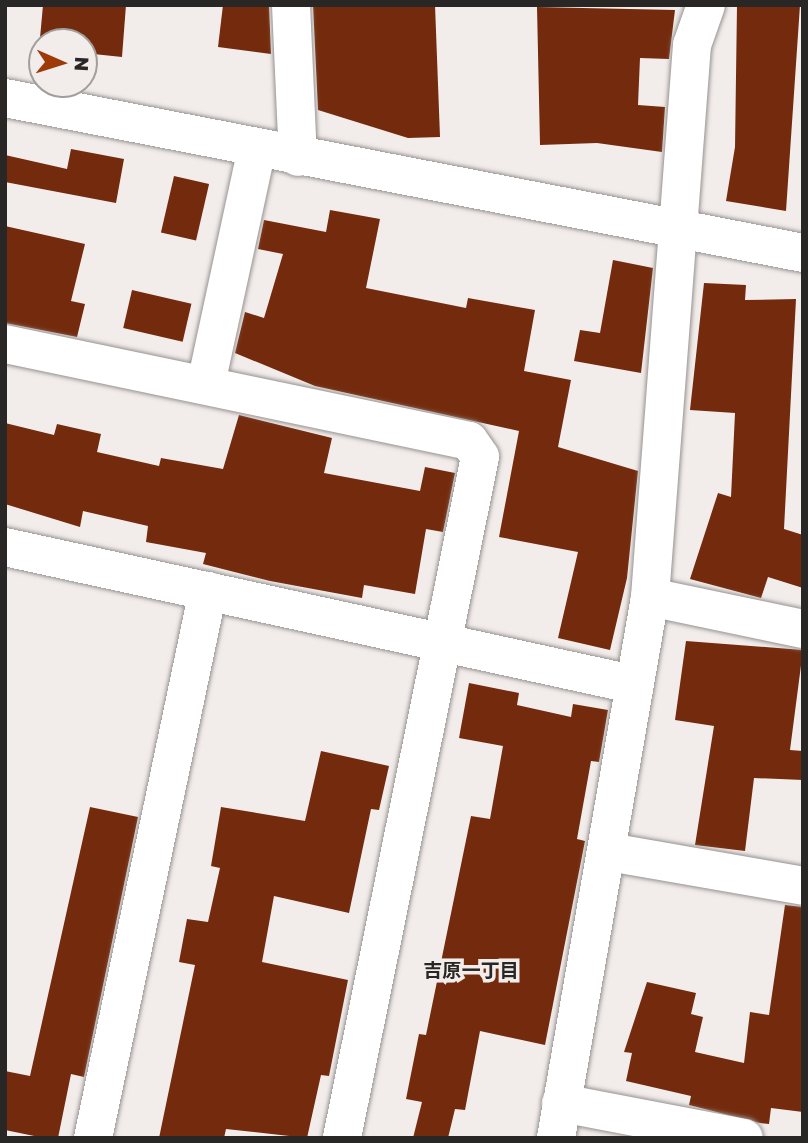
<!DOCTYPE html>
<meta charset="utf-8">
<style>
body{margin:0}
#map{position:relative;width:808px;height:1143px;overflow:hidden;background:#f2edeb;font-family:"Golos Text","Noto Sans JP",sans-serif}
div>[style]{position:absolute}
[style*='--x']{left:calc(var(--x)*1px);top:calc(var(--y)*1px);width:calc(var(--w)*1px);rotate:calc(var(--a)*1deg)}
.building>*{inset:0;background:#742b0d;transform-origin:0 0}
.roads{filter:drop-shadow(0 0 2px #969290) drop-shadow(0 0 2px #969290)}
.minor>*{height:38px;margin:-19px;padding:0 19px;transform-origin:19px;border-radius:19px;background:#fff}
span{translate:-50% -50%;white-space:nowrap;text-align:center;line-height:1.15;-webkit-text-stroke:7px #f2edeb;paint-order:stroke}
.neighbourhood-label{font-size:19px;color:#292726;font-weight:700}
.frame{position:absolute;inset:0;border:7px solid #292726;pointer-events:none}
.north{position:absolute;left:28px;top:28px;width:70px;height:70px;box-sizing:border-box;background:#f2edeb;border:2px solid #a29e9c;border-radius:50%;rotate:93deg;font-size:19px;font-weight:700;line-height:28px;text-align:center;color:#292726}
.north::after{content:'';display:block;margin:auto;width:24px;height:32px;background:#9e3908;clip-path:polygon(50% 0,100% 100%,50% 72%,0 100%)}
</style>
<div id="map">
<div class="building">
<div style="clip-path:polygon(43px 5px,126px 5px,122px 57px,84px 53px,84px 42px,42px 42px,39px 49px)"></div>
<div style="clip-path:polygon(223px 5px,269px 5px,271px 54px,218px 47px)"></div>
<div style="clip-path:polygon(313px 5px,435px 5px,440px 137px,408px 138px,318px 110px)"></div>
<div style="clip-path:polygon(737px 5px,800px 5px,786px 211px,726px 201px,735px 147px)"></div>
<div style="clip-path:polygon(537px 7px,675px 10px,669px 59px,640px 58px,638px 105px,665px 107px,662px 152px,597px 143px,540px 145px)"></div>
<div style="clip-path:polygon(71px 149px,124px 159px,116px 203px,5px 182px,5px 155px,67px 169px)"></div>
<div style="left:174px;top:176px;width:36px;height:58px;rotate:13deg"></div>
<div style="clip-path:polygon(330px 210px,380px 219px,366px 288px,466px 308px,468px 298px,535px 310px,524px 371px,571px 380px,558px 447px,638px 471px,627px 578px,610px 650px,558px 638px,578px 552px,499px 537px,519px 431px,315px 386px,235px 353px,245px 312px,264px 318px,283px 254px,258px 249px,264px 220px,326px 232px)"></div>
<div style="clip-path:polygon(5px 226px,85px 244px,71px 301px,85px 304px,77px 337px,5px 323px)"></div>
<div style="clip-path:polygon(613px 260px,653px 268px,641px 373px,574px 361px,580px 330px,600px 333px)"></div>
<div style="clip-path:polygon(704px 283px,746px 285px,745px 300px,796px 299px,784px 529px,803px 535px,803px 588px,768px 577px,761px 598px,690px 579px,718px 493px,731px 497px,735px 413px,690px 410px)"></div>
<div style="left:132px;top:290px;width:61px;height:39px;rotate:13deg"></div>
<div style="clip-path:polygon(239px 415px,332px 438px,324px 473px,420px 491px,425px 467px,455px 473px,443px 532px,426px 529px,415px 594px,364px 585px,362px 598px,270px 581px,203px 564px,206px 553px,146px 542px,148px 526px,83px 511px,80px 527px,5px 504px,5px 423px,54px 435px,57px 424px,101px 434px,97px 452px,159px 466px,161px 458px,223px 469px)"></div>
<div style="clip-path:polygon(686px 641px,803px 650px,790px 750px,803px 751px,803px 780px,754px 778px,745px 851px,695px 845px,714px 726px,675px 720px)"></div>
<div style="clip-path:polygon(469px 683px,519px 693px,517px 705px,571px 717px,573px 704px,608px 710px,599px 762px,591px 761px,577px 839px,585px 841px,545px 1045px,480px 1031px,465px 1110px,455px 1109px,448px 1138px,413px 1138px,422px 1102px,406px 1099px,419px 1034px,426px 1035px,471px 816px,490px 819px,503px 746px,459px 738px)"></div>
<div style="clip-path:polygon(321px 751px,389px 766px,379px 810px,371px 809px,349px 913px,274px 896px,262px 962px,348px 980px,329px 1076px,321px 1075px,307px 1138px,226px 1129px,224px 1138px,159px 1138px,195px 965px,179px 962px,187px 919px,208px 922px,220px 868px,211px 866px,221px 807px,305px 821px)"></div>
<div style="clip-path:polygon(90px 807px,138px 817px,84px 1077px,71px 1074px,58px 1138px,44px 1138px,5px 1130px,5px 1071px,30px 1076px)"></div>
<div style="clip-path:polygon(785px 905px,803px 907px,803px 1112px,771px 1108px,769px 1124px,760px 1123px,689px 1105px,691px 1096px,626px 1081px,632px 1053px,624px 1052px,647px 982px,696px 993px,691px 1014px,703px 1017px,695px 1052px,744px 1063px,750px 1012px,769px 1015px)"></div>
</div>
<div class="roads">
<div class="minor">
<div style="--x:291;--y:5;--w:152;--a:87.4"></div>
<div style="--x:5;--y:98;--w:813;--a:10.99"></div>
<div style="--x:5;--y:344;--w:474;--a:11.8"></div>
<div style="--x:469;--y:441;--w:19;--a:55"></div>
<div style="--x:480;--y:457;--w:695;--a:101.46"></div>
<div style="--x:206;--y:384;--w:241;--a:-77.8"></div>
<div style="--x:5;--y:547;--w:642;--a:12.33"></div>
<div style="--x:650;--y:597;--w:156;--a:11.8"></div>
<div style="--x:609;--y:852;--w:197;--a:9.9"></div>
<div style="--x:561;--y:1103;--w:186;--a:10.8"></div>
<div style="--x:93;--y:1138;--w:559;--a:-78.13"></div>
<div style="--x:556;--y:1138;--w:549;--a:-80.14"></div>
<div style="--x:650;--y:597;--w:554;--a:-85.65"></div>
<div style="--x:692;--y:45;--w:42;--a:-70.7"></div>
</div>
</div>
<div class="neighbourhood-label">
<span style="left:471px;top:970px">吉原一丁目</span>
</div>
<div class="frame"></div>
<div class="north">N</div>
</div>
